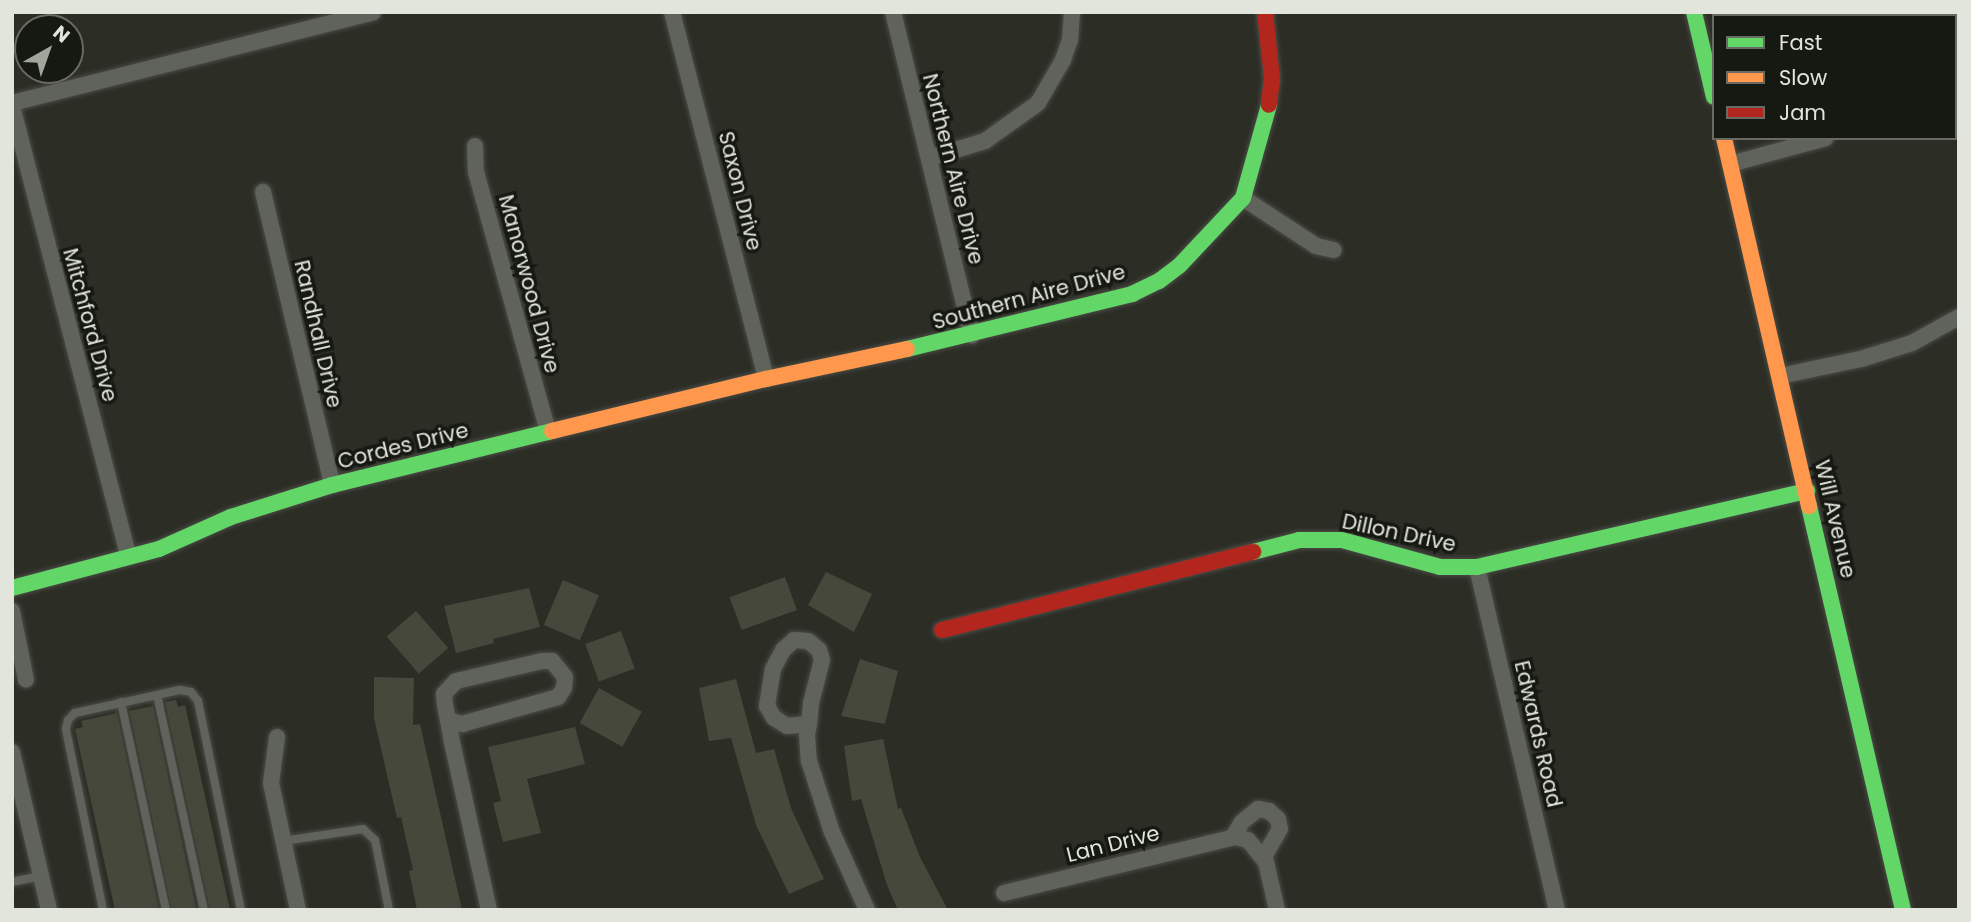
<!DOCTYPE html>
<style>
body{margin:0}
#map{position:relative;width:1971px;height:922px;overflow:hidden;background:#2c2e26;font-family:Poppins,sans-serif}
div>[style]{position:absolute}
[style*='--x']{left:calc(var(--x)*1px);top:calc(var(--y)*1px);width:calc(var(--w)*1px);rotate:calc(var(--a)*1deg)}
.building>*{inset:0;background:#45483a;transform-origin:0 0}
.roads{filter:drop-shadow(0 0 2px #4a4b45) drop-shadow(0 0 2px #4a4b45)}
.lane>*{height:8px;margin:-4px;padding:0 4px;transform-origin:4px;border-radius:4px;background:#60625c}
.street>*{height:16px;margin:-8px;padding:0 8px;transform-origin:8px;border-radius:8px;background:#60625c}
.fast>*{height:16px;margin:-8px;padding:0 8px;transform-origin:8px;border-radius:8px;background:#63d668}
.slow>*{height:16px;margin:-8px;padding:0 8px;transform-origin:8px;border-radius:8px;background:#ff974d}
.jam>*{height:16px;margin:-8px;padding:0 8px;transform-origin:8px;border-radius:8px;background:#b3261e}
span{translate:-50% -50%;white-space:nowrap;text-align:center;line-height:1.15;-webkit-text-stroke:7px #161812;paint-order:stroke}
.street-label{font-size:21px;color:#e2e5dc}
.frame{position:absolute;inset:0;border:14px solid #e2e5dc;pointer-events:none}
.legend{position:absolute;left:1712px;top:14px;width:245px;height:126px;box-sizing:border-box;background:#161812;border:2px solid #686a63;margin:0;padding:9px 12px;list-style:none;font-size:21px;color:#e2e5dc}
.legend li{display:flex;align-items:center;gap:14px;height:35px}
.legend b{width:35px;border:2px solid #686a63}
.north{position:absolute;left:14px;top:14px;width:70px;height:70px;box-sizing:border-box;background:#161812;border:2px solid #686a63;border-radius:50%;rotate:40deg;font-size:19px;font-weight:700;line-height:28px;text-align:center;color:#e2e5dc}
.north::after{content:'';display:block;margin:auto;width:24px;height:32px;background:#a2a59c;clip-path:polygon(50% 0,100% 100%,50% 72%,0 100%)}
</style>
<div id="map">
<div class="building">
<div style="clip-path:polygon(826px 572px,872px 594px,854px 632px,808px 605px)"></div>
<div style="left:785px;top:577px;width:35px;height:59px;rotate:70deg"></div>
<div style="left:563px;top:580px;width:39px;height:49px;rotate:23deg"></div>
<div style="clip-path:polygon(529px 588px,540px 627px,493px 639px,494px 643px,456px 653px,444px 606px)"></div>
<div style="left:416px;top:611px;width:49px;height:39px;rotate:49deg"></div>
<div style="left:621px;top:631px;width:40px;height:38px;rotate:70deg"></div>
<div style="clip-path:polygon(860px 659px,898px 671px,885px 724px,841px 716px)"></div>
<div style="clip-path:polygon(374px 677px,414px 678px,413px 725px,420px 724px,462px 910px,417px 910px,409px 871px,413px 870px,401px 817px,397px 818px,374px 718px)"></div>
<div style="clip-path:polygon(736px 679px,756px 753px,774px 749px,791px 808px,824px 879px,789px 894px,756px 825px,731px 738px,709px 741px,699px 688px)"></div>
<div style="left:599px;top:688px;width:49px;height:40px;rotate:29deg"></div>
<div style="clip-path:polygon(176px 700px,178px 707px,185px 705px,230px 910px,210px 910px,165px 702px)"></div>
<div style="left:153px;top:706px;width:209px;height:24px;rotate:78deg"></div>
<div style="clip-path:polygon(117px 713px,159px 910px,115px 910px,75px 729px,83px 727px,81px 721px)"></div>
<div style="clip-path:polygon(575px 727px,585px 764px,527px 779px,541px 833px,503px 842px,493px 803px,501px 801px,488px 747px)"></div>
<div style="clip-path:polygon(883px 739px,898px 809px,901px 808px,920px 857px,948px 910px,898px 910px,887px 885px,861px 799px,852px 801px,844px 746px)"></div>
</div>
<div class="roads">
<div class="lane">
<div style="--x:157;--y:695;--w:220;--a:77.7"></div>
<div style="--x:121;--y:702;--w:213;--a:77.8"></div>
<div style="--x:283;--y:841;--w:81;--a:-8.5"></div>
<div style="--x:363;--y:829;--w:16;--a:43"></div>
<div style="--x:375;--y:840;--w:71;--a:78.7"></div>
<div style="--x:12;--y:882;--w:30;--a:-12"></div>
<div style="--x:103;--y:910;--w:185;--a:-101.6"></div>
<div style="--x:66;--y:729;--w:9;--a:-77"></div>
<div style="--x:68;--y:720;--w:10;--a:-45"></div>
<div style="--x:75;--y:713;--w:107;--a:-12.4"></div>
<div style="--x:180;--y:690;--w:11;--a:10"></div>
<div style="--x:191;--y:692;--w:11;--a:52"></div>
<div style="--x:198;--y:701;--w:213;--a:78.4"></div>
</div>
<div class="street">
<div style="--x:672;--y:12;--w:379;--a:75.6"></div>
<div style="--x:893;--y:12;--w:333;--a:76.3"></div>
<div style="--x:1892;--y:12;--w:4;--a:76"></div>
<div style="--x:12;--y:103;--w:372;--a:-14.1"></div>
<div style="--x:1955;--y:105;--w:4;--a:-14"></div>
<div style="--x:12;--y:106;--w:464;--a:75.5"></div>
<div style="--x:475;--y:146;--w:26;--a:88"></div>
<div style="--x:476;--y:172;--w:270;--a:74.5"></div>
<div style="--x:929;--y:158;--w:59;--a:-16.9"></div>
<div style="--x:985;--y:141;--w:65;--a:-35.6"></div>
<div style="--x:1038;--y:103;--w:50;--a:-59.8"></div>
<div style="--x:1063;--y:60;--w:21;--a:-71"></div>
<div style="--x:1070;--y:40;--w:28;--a:-86"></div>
<div style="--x:1730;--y:164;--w:99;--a:-15.2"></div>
<div style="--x:263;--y:192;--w:301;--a:76.7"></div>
<div style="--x:1243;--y:198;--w:87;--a:33.3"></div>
<div style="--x:1316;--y:246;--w:18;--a:13"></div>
<div style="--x:1780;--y:376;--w:83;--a:-11.9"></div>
<div style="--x:1861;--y:359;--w:53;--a:-17.4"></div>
<div style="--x:1912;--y:343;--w:54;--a:-29"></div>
<div style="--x:1477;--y:567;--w:352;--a:76.9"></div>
<div style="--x:12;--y:611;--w:70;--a:78.5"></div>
<div style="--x:448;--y:720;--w:15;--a:16"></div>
<div style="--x:462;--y:724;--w:100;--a:-15.7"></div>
<div style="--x:558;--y:697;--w:11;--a:-56"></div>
<div style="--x:564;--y:688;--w:11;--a:-85"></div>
<div style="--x:565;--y:677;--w:21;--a:-129"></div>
<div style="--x:552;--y:661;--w:10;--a:180"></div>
<div style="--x:542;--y:661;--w:88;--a:166.9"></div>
<div style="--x:456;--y:681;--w:18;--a:133"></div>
<div style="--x:444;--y:694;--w:11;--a:85"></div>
<div style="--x:445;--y:705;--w:15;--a:79"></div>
<div style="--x:448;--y:720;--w:22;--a:80"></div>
<div style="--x:452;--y:742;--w:172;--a:77.6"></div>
<div style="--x:809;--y:724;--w:22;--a:175"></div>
<div style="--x:787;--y:726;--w:15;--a:-148"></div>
<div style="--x:774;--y:718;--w:14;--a:-120"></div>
<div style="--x:767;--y:706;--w:37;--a:-81"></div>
<div style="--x:773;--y:669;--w:21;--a:-62"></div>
<div style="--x:783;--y:650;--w:15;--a:-42"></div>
<div style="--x:794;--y:640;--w:14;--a:4"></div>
<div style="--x:808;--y:641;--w:14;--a:39"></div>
<div style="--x:819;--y:650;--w:10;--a:73"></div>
<div style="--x:822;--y:660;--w:44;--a:104.3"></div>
<div style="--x:811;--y:703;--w:21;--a:95"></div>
<div style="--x:809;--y:724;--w:11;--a:100"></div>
<div style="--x:807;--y:735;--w:26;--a:86"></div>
<div style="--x:809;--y:761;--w:75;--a:72.1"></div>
<div style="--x:832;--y:832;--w:85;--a:65.8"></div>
<div style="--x:277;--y:737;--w:46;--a:97.4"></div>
<div style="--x:271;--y:783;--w:130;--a:78"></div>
<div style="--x:12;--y:752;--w:162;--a:76.8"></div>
<div style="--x:1233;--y:837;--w:17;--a:-59"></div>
<div style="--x:1242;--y:822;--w:21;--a:-39"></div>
<div style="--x:1258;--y:809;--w:11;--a:10"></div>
<div style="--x:1269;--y:811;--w:12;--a:42"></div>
<div style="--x:1278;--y:819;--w:10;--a:79"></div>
<div style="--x:1280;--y:829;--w:32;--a:120"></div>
<div style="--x:1004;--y:893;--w:239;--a:-13.6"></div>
<div style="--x:1236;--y:837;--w:12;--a:14"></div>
<div style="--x:1248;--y:840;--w:28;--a:51"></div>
<div style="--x:1266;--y:862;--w:49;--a:77.1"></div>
</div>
<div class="fast">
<div style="--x:1694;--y:12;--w:87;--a:76.8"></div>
<div style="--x:907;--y:349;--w:232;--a:-13.7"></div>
<div style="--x:1132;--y:294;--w:30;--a:-26"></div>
<div style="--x:1159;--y:281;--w:26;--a:-37"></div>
<div style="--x:1180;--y:265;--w:92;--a:-46.8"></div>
<div style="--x:1243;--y:198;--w:97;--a:-74.4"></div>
<div style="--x:1809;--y:506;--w:415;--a:76.9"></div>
<div style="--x:1253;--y:552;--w:48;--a:-14.6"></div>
<div style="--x:1299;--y:540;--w:43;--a:0"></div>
<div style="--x:1342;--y:540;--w:102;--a:15.4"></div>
<div style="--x:1440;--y:567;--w:37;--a:0"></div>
<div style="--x:1477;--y:567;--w:339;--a:-13"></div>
<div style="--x:12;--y:588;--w:152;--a:-14.9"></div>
<div style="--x:159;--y:549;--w:79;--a:-24"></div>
<div style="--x:231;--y:517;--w:106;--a:-17.6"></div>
<div style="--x:332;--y:485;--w:227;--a:-13.8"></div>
</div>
<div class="slow">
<div style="--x:1724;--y:138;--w:378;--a:77"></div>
<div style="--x:552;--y:431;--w:220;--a:-13.7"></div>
<div style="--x:766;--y:379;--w:144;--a:-12"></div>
</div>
<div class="jam">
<div style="--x:1265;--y:12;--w:67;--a:84"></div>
<div style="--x:1272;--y:79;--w:26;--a:97"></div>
<div style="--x:942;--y:630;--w:321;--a:-14.1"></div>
</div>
</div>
<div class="street-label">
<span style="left:953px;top:169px;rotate:76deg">Northern Aire Drive</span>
<span style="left:740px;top:191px;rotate:76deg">Saxon Drive</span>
<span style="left:529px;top:284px;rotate:75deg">Manorwood Drive</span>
<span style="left:1029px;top:297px;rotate:-15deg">Southern Aire Drive</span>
<span style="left:90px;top:325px;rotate:75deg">Mitchford Drive</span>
<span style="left:318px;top:334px;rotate:77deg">Randhall Drive</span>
<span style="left:403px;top:446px;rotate:-14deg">Cordes Drive</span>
<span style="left:1835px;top:519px;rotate:77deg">Will Avenue</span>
<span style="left:1399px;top:533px;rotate:12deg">Dillon Drive</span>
<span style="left:1538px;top:734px;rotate:77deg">Edwards Road</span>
<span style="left:1113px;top:844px;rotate:-14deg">Lan Drive</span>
</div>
<div class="frame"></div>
<ul class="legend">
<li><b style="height:9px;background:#63d668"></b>Fast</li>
<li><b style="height:9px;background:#ff974d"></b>Slow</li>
<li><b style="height:9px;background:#b3261e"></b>Jam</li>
</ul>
<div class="north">N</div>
</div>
